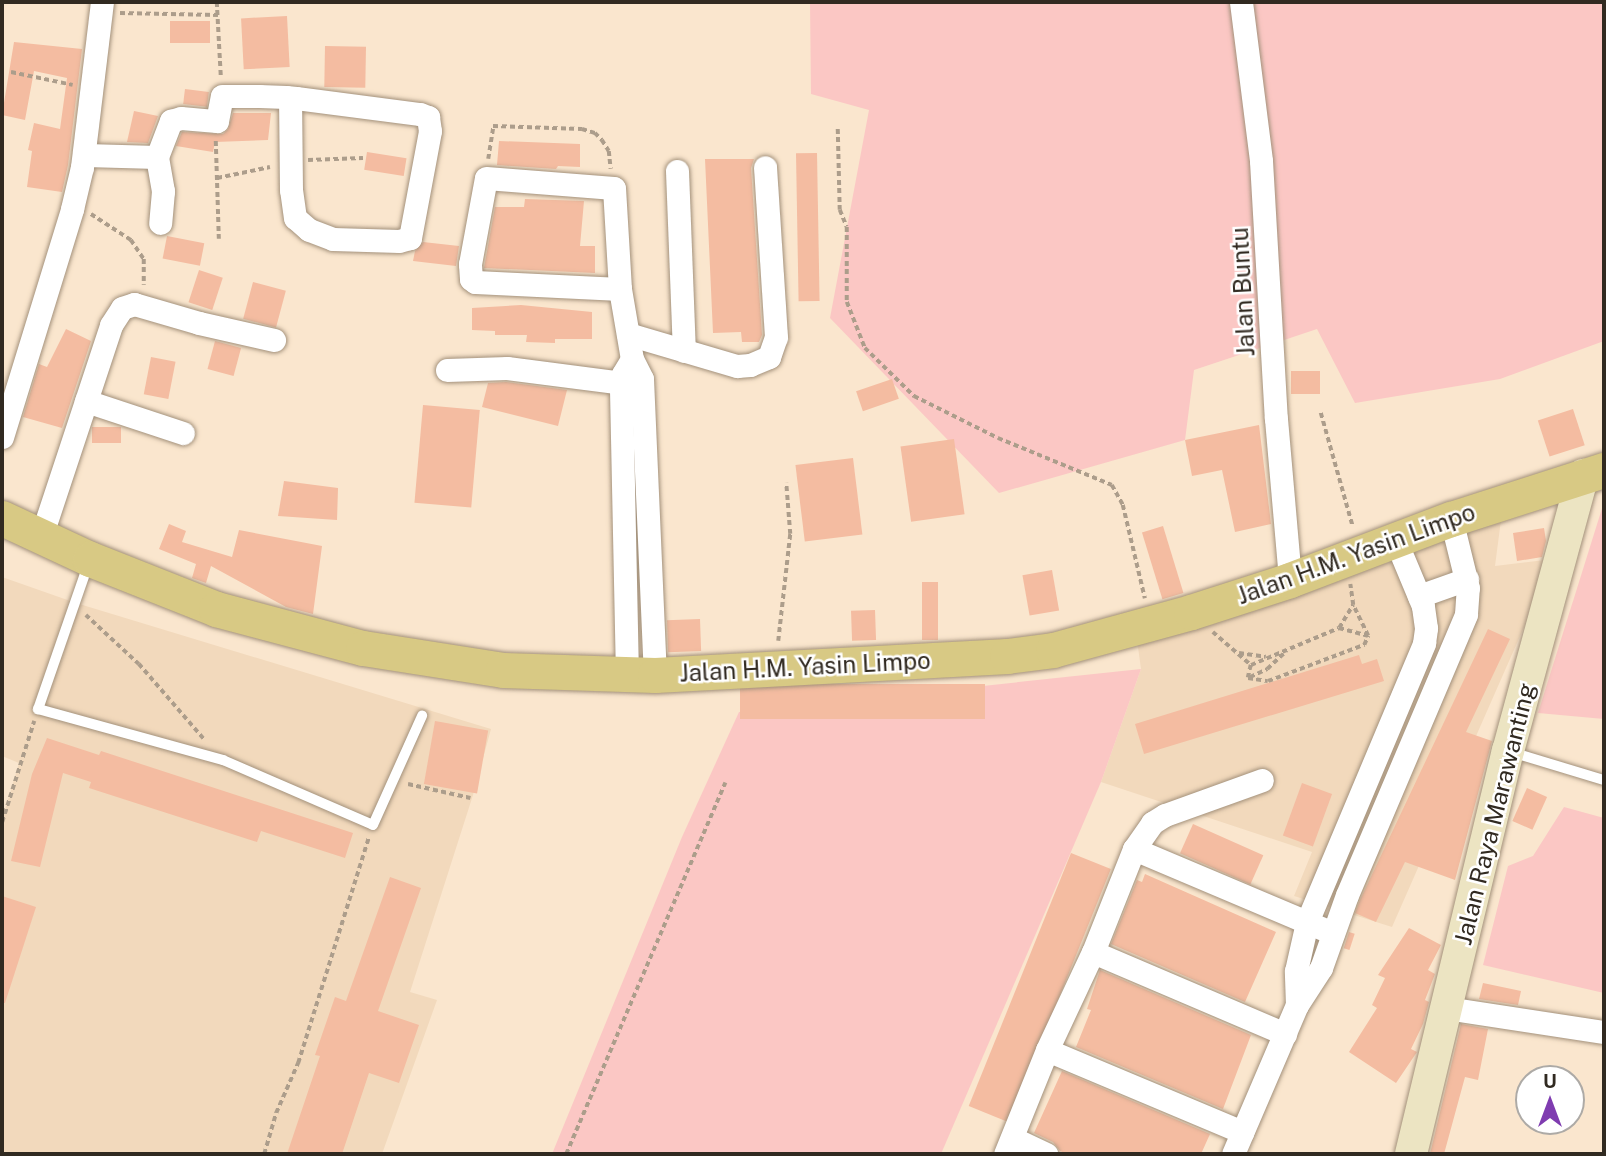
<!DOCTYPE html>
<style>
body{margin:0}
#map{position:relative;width:1606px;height:1156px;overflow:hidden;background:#fae6ce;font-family:"Public Sans",sans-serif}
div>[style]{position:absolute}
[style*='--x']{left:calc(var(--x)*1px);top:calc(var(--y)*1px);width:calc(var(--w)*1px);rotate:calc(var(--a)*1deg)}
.built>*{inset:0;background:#f2d9bc}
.green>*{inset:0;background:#fbc7c4}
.building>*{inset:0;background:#f4bca1;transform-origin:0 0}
.path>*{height:3.5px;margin-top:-1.75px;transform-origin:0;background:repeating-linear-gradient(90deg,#ac9d8b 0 5px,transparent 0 8.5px)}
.roads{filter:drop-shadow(0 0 2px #a3917b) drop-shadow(0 0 2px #a3917b)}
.lane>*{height:10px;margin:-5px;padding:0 5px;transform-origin:5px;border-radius:5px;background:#fff}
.street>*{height:23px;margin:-11.5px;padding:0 11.5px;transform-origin:11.5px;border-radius:11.5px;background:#fff}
.secondary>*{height:32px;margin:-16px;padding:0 16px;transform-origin:16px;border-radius:16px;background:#ece4c2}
.primary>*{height:35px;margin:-17.5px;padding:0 17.5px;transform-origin:17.5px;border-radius:17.5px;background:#d8c984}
span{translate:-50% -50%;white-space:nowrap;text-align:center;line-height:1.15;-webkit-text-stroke:5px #fff;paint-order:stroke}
.street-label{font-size:24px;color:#312a21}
.frame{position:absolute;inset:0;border:4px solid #312a21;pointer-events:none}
.north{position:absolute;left:1515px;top:1065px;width:70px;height:70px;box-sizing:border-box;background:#fff;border:2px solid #adaaa6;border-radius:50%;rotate:0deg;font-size:19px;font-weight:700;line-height:28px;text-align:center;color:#312a21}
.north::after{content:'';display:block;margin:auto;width:24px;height:32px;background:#7f3cb0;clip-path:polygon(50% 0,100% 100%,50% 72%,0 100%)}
</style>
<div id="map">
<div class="built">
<div style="clip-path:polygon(1501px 520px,1495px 566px,1554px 559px,1392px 927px,1294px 896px,1312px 852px,1101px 782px,1141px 669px,1137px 640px)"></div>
<div style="clip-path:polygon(2px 577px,76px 603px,491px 729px,473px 795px,410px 992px,437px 1000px,382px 1154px,2px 1154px,2px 820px,19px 763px,2px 756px)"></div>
</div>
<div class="green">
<div style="clip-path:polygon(810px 2px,1604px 2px,1604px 341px,1500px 379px,1355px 403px,1317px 329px,1194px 370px,1185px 440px,999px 493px,830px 318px,869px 110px,811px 94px)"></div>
<div style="clip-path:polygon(1604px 502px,1604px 719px,1538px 713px)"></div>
<div style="clip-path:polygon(1141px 669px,1101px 782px,941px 1154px,552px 1154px,682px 837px,739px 712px)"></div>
<div style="clip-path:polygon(1564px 807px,1604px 818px,1604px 993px,1483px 965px,1508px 866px,1533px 856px)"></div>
</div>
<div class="building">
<div style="left:287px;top:16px;width:51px;height:46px;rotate:87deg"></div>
<div style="left:170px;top:21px;width:40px;height:22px"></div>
<div style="clip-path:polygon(14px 42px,82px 49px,68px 165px,62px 192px,27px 187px,32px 151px,28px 150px,34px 123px,60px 129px,67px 78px,34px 71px,25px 120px,2px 115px)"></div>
<div style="left:325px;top:46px;width:41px;height:41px;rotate:1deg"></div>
<div style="left:185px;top:89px;width:24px;height:15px;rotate:7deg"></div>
<div style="clip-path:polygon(134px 111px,158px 116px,148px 143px,127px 142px)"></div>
<div style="clip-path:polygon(233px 113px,271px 113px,268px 140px,215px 142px,213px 152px,176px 146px,182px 132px,223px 134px,228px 129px)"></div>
<div style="clip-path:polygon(499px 141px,580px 144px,580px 167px,558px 166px,556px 169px,497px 165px)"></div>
<div style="left:367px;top:152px;width:40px;height:18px;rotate:9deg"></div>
<div style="left:817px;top:153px;width:148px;height:21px;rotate:89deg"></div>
<div style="clip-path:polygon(705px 159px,754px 159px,751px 168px,762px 335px,759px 342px,742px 342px,741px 332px,713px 333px)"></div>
<div style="clip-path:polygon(525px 199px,584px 201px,580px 246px,595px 246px,595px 273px,484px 268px,495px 207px,524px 207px)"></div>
<div style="left:167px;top:236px;width:38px;height:23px;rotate:11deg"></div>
<div style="clip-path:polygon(423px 242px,459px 246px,456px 266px,413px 261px,415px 251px)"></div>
<div style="left:199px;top:270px;width:25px;height:34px;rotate:18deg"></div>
<div style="left:253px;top:282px;width:34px;height:38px;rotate:15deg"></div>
<div style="clip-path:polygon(521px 305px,592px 312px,592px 339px,555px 339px,555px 343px,526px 342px,527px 335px,495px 335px,495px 331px,472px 330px,472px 308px)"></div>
<div style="clip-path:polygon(66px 329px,91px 341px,62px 428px,23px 417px,39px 364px,47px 367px)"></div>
<div style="left:215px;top:341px;width:27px;height:29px;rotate:15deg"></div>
<div style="left:151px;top:357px;width:25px;height:38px;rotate:11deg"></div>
<div style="left:1291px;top:371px;width:29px;height:23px"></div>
<div style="left:892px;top:379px;width:21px;height:38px;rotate:71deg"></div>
<div style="clip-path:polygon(506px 382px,567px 390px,558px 426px,482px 407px,488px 383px)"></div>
<div style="left:423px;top:405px;width:57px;height:98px;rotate:5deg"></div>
<div style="left:1573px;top:409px;width:38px;height:37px;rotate:72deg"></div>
<div style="clip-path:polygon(1259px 425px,1271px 524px,1235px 532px,1222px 470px,1192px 476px,1185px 440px)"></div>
<div style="left:92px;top:427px;width:29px;height:16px"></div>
<div style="left:954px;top:439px;width:76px;height:54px;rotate:82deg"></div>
<div style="left:853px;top:458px;width:77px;height:58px;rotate:83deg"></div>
<div style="clip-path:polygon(284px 481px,338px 488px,337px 520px,278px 516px)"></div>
<div style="clip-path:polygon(169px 524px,186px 531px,182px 542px,232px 557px,239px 530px,322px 546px,313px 614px,286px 607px,211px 566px,206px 583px,192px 578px,196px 564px,159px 549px)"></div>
<div style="left:1163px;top:526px;width:70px;height:22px;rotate:73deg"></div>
<div style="clip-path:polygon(1544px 528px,1546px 541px,1542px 557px,1517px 561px,1513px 533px)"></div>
<div style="left:1052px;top:570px;width:41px;height:30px;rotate:80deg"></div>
<div style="left:922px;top:582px;width:16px;height:58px"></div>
<div style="left:875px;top:610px;width:30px;height:24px;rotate:88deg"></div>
<div style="left:700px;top:619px;width:32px;height:33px;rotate:88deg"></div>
<div style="clip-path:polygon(1488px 629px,1510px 639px,1466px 732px,1492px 741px,1455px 880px,1405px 862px,1376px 922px,1355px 913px,1360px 900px)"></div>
<div style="clip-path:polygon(1359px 655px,1362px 664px,1377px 659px,1384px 681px,1144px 754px,1135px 724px)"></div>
<div style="left:985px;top:684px;width:35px;height:245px;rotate:90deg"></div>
<div style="left:435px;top:721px;width:54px;height:64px;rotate:10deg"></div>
<div style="clip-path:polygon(47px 738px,99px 755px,101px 751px,353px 833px,345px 858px,261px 831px,257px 842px,89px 788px,91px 782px,63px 773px,40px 867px,11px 861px,32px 774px)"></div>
<div style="left:1302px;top:783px;width:32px;height:56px;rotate:20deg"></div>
<div style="left:1527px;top:788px;width:22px;height:36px;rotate:24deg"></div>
<div style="left:1193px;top:824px;width:77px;height:32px;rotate:24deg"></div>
<div style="left:1071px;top:853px;width:43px;height:273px;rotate:22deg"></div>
<div style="clip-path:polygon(1145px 874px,1276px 932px,1245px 1002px,1111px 944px,1137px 880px,1142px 882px)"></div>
<div style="clip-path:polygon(390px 877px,421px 888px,378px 1011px,419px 1025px,399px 1083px,369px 1073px,342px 1154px,287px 1154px,320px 1056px,315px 1055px,335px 997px,346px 1001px)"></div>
<div style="clip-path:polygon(2px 896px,36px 907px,5px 1003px,2px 1003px)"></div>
<div style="clip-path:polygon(1409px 928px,1441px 945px,1428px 970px,1435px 974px,1425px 1000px,1429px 1002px,1423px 1024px,1411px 1049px,1417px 1052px,1396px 1083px,1349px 1052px,1377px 1008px,1372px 1005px,1385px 978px,1378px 975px)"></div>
<div style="left:1349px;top:932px;width:6px;height:17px;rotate:18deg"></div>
<div style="clip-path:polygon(1100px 970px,1251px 1035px,1223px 1109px,1076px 1047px,1091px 1010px,1087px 1009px)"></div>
<div style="clip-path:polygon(1483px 983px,1521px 991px,1518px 1005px,1479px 999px)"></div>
<div style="clip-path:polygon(1461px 1024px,1488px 1029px,1478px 1080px,1465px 1077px,1444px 1154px,1430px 1154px)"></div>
<div style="clip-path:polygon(1062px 1071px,1210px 1134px,1201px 1154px,1067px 1154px,1060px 1151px,1053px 1142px,1034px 1133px)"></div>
</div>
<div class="path">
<div style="--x:217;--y:2;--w:75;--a:86.9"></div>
<div style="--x:120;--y:13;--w:98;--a:1.2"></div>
<div style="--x:11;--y:72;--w:63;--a:11.8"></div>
<div style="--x:838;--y:129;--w:81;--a:88.6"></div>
<div style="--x:840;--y:210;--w:18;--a:68"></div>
<div style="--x:847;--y:227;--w:75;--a:90"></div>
<div style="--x:847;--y:302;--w:49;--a:68.6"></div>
<div style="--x:865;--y:348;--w:69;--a:44.4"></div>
<div style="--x:914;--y:396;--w:94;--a:26.6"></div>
<div style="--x:998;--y:438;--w:123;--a:22.4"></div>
<div style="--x:1112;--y:485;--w:23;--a:61"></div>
<div style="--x:1123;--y:505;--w:96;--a:76.7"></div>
<div style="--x:216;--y:141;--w:98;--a:88.2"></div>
<div style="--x:488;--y:159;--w:33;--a:-81"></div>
<div style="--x:493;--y:126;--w:89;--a:1.9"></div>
<div style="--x:582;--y:129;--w:14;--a:17"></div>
<div style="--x:595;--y:133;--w:10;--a:45"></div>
<div style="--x:602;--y:140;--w:13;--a:58"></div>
<div style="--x:609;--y:151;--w:18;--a:84"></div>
<div style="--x:308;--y:160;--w:55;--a:-2.1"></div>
<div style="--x:217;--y:178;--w:54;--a:-11.7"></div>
<div style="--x:91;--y:214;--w:48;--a:33"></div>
<div style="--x:131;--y:240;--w:23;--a:56"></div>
<div style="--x:144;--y:259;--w:26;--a:90"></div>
<div style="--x:1321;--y:413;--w:118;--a:74.3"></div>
<div style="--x:86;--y:615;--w:72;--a:42.8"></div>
<div style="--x:139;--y:664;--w:99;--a:49.1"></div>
<div style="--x:1339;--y:628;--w:30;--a:15"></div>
<div style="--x:1213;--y:632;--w:50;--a:41"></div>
<div style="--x:1251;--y:665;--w:13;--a:103"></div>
<div style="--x:1248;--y:678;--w:20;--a:9"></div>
<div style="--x:1268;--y:681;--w:103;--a:-20.6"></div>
<div style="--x:1364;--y:645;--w:10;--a:-66"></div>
<div style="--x:1368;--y:636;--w:34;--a:-116"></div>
<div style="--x:1353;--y:605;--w:21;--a:-98"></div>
<div style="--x:778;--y:641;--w:108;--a:-83.6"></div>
<div style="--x:790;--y:534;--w:51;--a:-94.5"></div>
<div style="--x:1239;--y:653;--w:27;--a:8"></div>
<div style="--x:1251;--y:665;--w:95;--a:-22.8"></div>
<div style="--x:1339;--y:628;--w:27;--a:-59"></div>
<div style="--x:1250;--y:677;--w:19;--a:-25"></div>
<div style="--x:1267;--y:669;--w:26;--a:-43"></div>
<div style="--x:408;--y:784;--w:64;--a:12.7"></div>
<div style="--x:2;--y:822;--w:106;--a:-72.4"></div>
<div style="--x:264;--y:1154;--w:43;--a:-73.7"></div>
<div style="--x:276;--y:1113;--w:55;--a:-66.3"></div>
<div style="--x:298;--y:1063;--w:237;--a:-72.6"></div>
<div style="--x:566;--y:1154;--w:404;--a:-66.8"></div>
</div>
<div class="roads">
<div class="lane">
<div style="--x:89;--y:562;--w:156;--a:109.1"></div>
<div style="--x:38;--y:709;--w:192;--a:15.4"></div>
<div style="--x:223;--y:760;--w:163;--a:23.4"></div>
<div style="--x:373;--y:825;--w:120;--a:-65.8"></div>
<div style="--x:1511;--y:752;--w:97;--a:16.8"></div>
</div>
<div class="street">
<div style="--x:1241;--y:2;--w:160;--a:82.8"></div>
<div style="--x:1261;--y:161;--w:258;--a:86.7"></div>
<div style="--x:1276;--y:419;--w:162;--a:85"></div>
<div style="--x:85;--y:155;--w:72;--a:1.6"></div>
<div style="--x:157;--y:157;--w:35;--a:80"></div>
<div style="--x:163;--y:191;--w:32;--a:95"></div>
<div style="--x:157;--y:157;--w:39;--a:-69"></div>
<div style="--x:171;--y:121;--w:10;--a:-17"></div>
<div style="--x:181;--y:118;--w:36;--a:5"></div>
<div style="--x:217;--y:121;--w:25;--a:-79"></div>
<div style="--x:222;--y:96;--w:37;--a:0"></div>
<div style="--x:259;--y:96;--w:27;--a:2"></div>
<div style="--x:286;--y:97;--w:10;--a:6"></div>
<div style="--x:296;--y:98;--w:125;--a:7.4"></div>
<div style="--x:420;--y:114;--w:9;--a:21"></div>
<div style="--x:428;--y:117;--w:14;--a:82"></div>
<div style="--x:430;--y:131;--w:109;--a:100.6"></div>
<div style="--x:410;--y:238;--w:11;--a:165"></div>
<div style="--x:399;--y:241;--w:66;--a:-178.3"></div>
<div style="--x:333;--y:239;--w:26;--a:-159"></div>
<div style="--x:309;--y:230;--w:18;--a:-139"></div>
<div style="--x:295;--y:218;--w:28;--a:-98"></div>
<div style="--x:291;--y:190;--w:92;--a:-90.6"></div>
<div style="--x:677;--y:171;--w:180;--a:87.8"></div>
<div style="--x:620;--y:289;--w:145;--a:-177.2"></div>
<div style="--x:475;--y:282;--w:5;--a:-143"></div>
<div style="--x:471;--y:279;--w:15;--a:-94"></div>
<div style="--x:470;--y:264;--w:87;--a:-79.5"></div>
<div style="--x:486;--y:178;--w:128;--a:4.5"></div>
<div style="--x:614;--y:188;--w:101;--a:86.6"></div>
<div style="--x:620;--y:289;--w:71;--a:80.3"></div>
<div style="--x:632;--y:359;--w:22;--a:63"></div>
<div style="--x:642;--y:379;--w:296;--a:87.5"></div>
<div style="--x:628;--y:334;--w:114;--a:16.4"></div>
<div style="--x:737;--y:366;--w:13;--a:-4"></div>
<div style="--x:750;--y:365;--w:21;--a:-23"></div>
<div style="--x:769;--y:357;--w:21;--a:-71"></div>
<div style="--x:776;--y:337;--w:170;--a:-93.7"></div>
<div style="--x:447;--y:370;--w:60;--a:-1.9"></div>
<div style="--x:507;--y:368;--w:116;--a:7.4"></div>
<div style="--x:86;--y:401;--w:102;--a:18.3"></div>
<div style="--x:2;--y:437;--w:239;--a:-72.9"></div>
<div style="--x:72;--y:209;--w:43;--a:-76.6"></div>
<div style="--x:82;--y:167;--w:166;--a:-83.1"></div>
<div style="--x:41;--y:537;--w:223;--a:-71.7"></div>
<div style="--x:111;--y:325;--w:20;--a:-57"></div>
<div style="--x:122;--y:308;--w:13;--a:-18"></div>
<div style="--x:134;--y:304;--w:68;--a:16.3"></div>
<div style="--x:199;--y:323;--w:77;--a:12.8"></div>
<div style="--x:1419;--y:596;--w:51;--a:-19.5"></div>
<div style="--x:627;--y:676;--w:287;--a:-91.2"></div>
<div style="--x:621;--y:389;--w:15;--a:-82"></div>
<div style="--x:623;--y:374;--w:17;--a:-59"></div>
<div style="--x:1134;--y:849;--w:32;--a:-55"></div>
<div style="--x:1152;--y:823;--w:15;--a:-32"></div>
<div style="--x:1165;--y:815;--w:103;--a:-19.8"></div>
<div style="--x:1093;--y:952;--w:209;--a:23.1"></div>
<div style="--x:1297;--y:1005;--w:34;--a:-92"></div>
<div style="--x:1296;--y:971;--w:50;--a:-77.3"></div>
<div style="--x:1307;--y:922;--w:303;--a:-67.2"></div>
<div style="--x:1424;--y:643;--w:15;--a:-82"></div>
<div style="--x:1426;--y:628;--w:22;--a:-98"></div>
<div style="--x:1423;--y:606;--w:73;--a:-112.7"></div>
<div style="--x:1447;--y:1008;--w:159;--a:8.7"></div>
<div style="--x:1047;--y:1050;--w:212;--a:22.8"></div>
<div style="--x:1012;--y:1138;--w:38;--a:25"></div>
<div style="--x:1005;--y:1154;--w:112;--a:-68"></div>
<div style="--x:1047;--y:1050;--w:108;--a:-64.9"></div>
<div style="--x:1093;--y:952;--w:111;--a:-68.3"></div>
<div style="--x:1134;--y:849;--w:216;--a:22.9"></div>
<div style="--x:1233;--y:1154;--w:162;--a:-66.8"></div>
<div style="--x:1297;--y:1005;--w:44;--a:-57"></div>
<div style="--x:1321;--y:968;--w:77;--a:-70.4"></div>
<div style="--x:1347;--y:895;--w:305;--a:-67"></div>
<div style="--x:1466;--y:614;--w:26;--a:-86"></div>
<div style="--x:1468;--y:588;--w:71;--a:-103.8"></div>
</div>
<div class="secondary">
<div style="--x:1411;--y:1154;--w:415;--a:-76.5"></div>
<div style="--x:1508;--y:751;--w:286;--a:-74.8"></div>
</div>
<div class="primary">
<div style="--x:2;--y:518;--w:97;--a:25"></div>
<div style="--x:90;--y:559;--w:136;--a:21.6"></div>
<div style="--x:216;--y:609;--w:152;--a:14.9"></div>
<div style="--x:363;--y:648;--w:142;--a:8.9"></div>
<div style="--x:503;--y:670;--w:152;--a:1.9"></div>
<div style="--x:655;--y:675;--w:353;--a:-3.1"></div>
<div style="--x:1007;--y:656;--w:46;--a:-7.4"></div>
<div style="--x:1053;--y:650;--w:143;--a:-15.4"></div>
<div style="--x:1191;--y:612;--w:104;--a:-17.9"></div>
<div style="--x:1290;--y:580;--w:172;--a:-20.8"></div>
<div style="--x:1451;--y:519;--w:161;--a:-17.8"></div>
</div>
</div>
<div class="street-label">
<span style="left:1243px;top:292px;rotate:-93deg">Jalan Buntu</span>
<span style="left:1356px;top:554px;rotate:-20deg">Jalan H.M. Yasin Limpo</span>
<span style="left:805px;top:667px;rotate:-3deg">Jalan H.M. Yasin Limpo</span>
<span style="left:1495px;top:814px;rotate:-76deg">Jalan Raya Marawanting</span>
</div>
<div class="frame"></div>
<div class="north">U</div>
</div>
